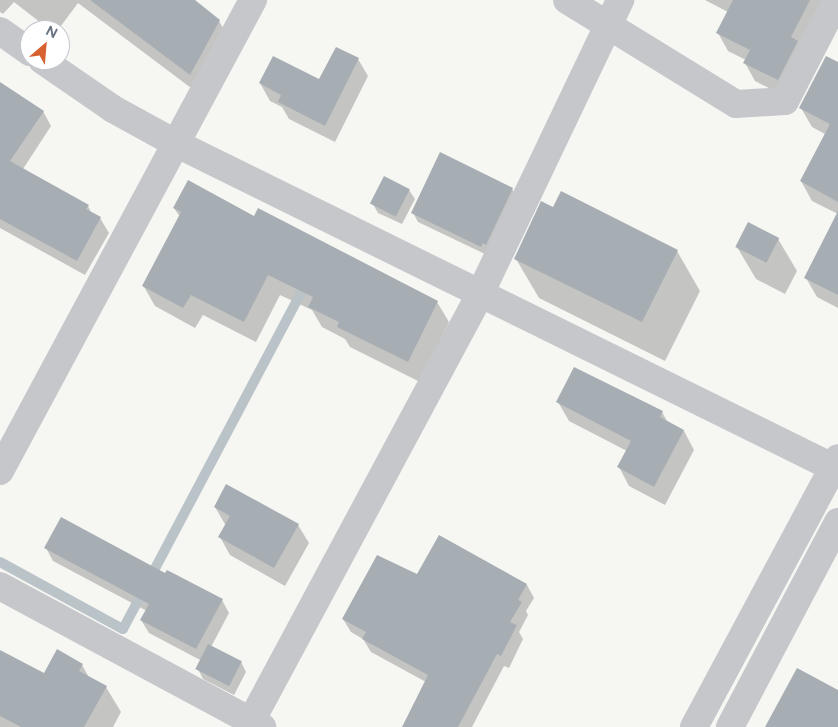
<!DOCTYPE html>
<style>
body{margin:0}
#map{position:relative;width:838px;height:727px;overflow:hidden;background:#f6f6f3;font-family:Figtree,sans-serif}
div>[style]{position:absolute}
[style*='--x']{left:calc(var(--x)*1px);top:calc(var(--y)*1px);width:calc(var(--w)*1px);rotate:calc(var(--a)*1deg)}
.shadow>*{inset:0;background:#0003}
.stream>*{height:10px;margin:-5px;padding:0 5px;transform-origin:5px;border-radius:5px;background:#bac3c8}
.building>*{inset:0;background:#a7aeb3;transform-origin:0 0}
.minor>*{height:28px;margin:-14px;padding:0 14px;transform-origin:14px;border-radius:14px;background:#c5c7cb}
.tertiary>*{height:28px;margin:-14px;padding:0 14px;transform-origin:14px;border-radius:14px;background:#c5c7cb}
span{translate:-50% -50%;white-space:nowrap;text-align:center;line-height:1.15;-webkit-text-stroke:5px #fff;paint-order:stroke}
.north{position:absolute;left:20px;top:20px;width:50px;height:50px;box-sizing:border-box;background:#fff;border:1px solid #c2c7cd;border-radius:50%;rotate:27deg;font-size:14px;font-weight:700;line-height:20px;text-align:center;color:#677482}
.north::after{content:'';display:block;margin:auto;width:18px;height:22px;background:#d86131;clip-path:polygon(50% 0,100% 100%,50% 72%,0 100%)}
</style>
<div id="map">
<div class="shadow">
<div style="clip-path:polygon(0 0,193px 0,219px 21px,232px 43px,203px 97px,78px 3px,58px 30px,50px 30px,14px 2px,3px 14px,0 12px)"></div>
<div style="clip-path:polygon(705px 0,829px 0,788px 98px,755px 81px,745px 63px,746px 60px,728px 51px,718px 33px,728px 12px)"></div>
<div style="clip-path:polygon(337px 48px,358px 59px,368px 76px,335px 142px,289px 119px,282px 107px,270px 101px,260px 83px,320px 81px)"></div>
<div style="clip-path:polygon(838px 63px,838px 308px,817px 297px,806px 278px,838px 214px,812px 201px,801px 181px,825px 134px,812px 127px,801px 108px)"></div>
<div style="clip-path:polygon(0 83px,43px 111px,51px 126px,23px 169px,88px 206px,92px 214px,100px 218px,109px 233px,85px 275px,0 228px)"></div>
<div style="clip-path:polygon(512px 189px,518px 198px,487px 255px,418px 222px,413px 213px)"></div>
<div style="clip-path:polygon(409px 190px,415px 199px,402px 224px,378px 213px,373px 204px)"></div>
<div style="clip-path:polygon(174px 208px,255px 217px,437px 302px,449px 322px,420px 382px,350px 347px,345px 339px,322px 327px,312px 310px,280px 295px,256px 342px,203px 315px,195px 328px,155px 306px,143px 285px,180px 217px)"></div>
<div style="clip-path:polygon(778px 239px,797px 271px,785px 294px,756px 279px,737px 247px)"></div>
<div style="clip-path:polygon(677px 251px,700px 291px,665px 361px,539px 298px,516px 259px)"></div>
<div style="clip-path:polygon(558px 402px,662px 412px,668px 423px,684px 431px,694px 450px,665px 505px,629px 486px,619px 467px,627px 451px,569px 421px)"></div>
<div style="clip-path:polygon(215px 507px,298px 525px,309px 543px,285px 586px,230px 555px,220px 537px,226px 526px)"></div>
<div style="clip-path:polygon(46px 548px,166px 575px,222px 600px,229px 613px,211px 647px,241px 662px,246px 672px,234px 695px,203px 679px,198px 669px,202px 661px,149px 633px,141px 620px,147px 611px,53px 561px)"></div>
<div style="clip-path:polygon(417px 576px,527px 585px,534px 598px,526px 611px,528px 615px,519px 632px,523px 639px,509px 668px,504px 666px,472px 727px,403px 727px,426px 682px,371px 652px,363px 639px,351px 632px,343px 619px)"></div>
<div style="clip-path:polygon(0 651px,45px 675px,82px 665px,90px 679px,106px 687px,121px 712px,113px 727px,0 727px)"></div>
</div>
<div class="stream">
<div style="--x:0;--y:562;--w:140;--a:28.6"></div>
<div style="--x:123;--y:629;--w:395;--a:-62.1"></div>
</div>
<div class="building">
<div style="clip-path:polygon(90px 0,195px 0,220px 20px,190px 75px)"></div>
<div style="clip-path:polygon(733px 0,810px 0,791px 37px,798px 41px,778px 80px,743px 63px,750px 50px,716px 33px)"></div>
<div style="clip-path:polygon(336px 47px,359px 58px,325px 126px,278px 102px,281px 95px,259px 83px,273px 56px,319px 79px)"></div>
<div style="clip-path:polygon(826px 56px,838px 62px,838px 202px,800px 181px,830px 124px,799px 108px)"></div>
<div style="clip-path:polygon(0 82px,44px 111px,10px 161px,89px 205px,86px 209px,101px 217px,77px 261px,0 219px)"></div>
<div style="clip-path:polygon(440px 152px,513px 188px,486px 245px,483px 243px,481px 247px,411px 213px)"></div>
<div style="left:384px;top:176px;width:29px;height:31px;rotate:27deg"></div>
<div style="clip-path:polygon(188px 180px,254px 216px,258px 208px,438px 301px,408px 362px,337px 327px,339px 322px,308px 307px,313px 297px,268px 275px,244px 322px,191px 295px,183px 308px,142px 286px,181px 212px,173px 208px)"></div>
<div style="clip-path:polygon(561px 191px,678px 250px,642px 322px,514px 259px,541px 201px,553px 207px)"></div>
<div style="clip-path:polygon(838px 211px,838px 295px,804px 278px)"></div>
<div style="left:748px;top:222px;width:35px;height:28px;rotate:27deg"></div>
<div style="clip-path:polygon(574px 367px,663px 411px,660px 417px,684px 430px,654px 487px,617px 467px,631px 441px,556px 402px)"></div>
<div style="clip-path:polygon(226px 484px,299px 524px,274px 568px,218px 537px,230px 516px,214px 507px)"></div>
<div style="clip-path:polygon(61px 517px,165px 573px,167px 570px,223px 599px,196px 649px,140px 620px,149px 604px,44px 548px)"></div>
<div style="clip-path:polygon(439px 535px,527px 584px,518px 600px,522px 602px,510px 622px,517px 625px,501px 656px,497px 654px,458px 727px,402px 727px,428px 675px,362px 639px,366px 632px,342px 619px,377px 555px,417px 574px)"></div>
<div style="left:208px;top:644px;width:38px;height:28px;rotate:27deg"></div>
<div style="clip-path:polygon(57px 649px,83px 664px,79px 671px,107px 686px,84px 727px,21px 727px,0 716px,0 650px,44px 673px)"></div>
<div style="clip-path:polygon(797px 668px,838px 690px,838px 727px,765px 727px)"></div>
</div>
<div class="minor">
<div style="--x:567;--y:0;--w:198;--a:31.6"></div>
<div style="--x:736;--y:104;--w:49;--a:-3.5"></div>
<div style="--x:785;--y:101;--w:114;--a:-62.8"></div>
<div style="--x:480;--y:294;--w:326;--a:-64.5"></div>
<div style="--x:0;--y:471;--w:535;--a:-61.76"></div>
<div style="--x:0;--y:586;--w:298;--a:28.3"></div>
<div style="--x:694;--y:727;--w:305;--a:-61.8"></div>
<div style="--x:730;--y:727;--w:232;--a:-62.2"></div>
</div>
<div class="tertiary">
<div style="--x:0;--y:31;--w:37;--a:35"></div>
<div style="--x:42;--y:60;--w:86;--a:34.6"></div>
<div style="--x:113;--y:109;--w:71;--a:28.7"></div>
<div style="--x:175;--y:143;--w:739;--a:26.25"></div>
<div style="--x:248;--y:727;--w:491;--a:-61.8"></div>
</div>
<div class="north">N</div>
</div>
